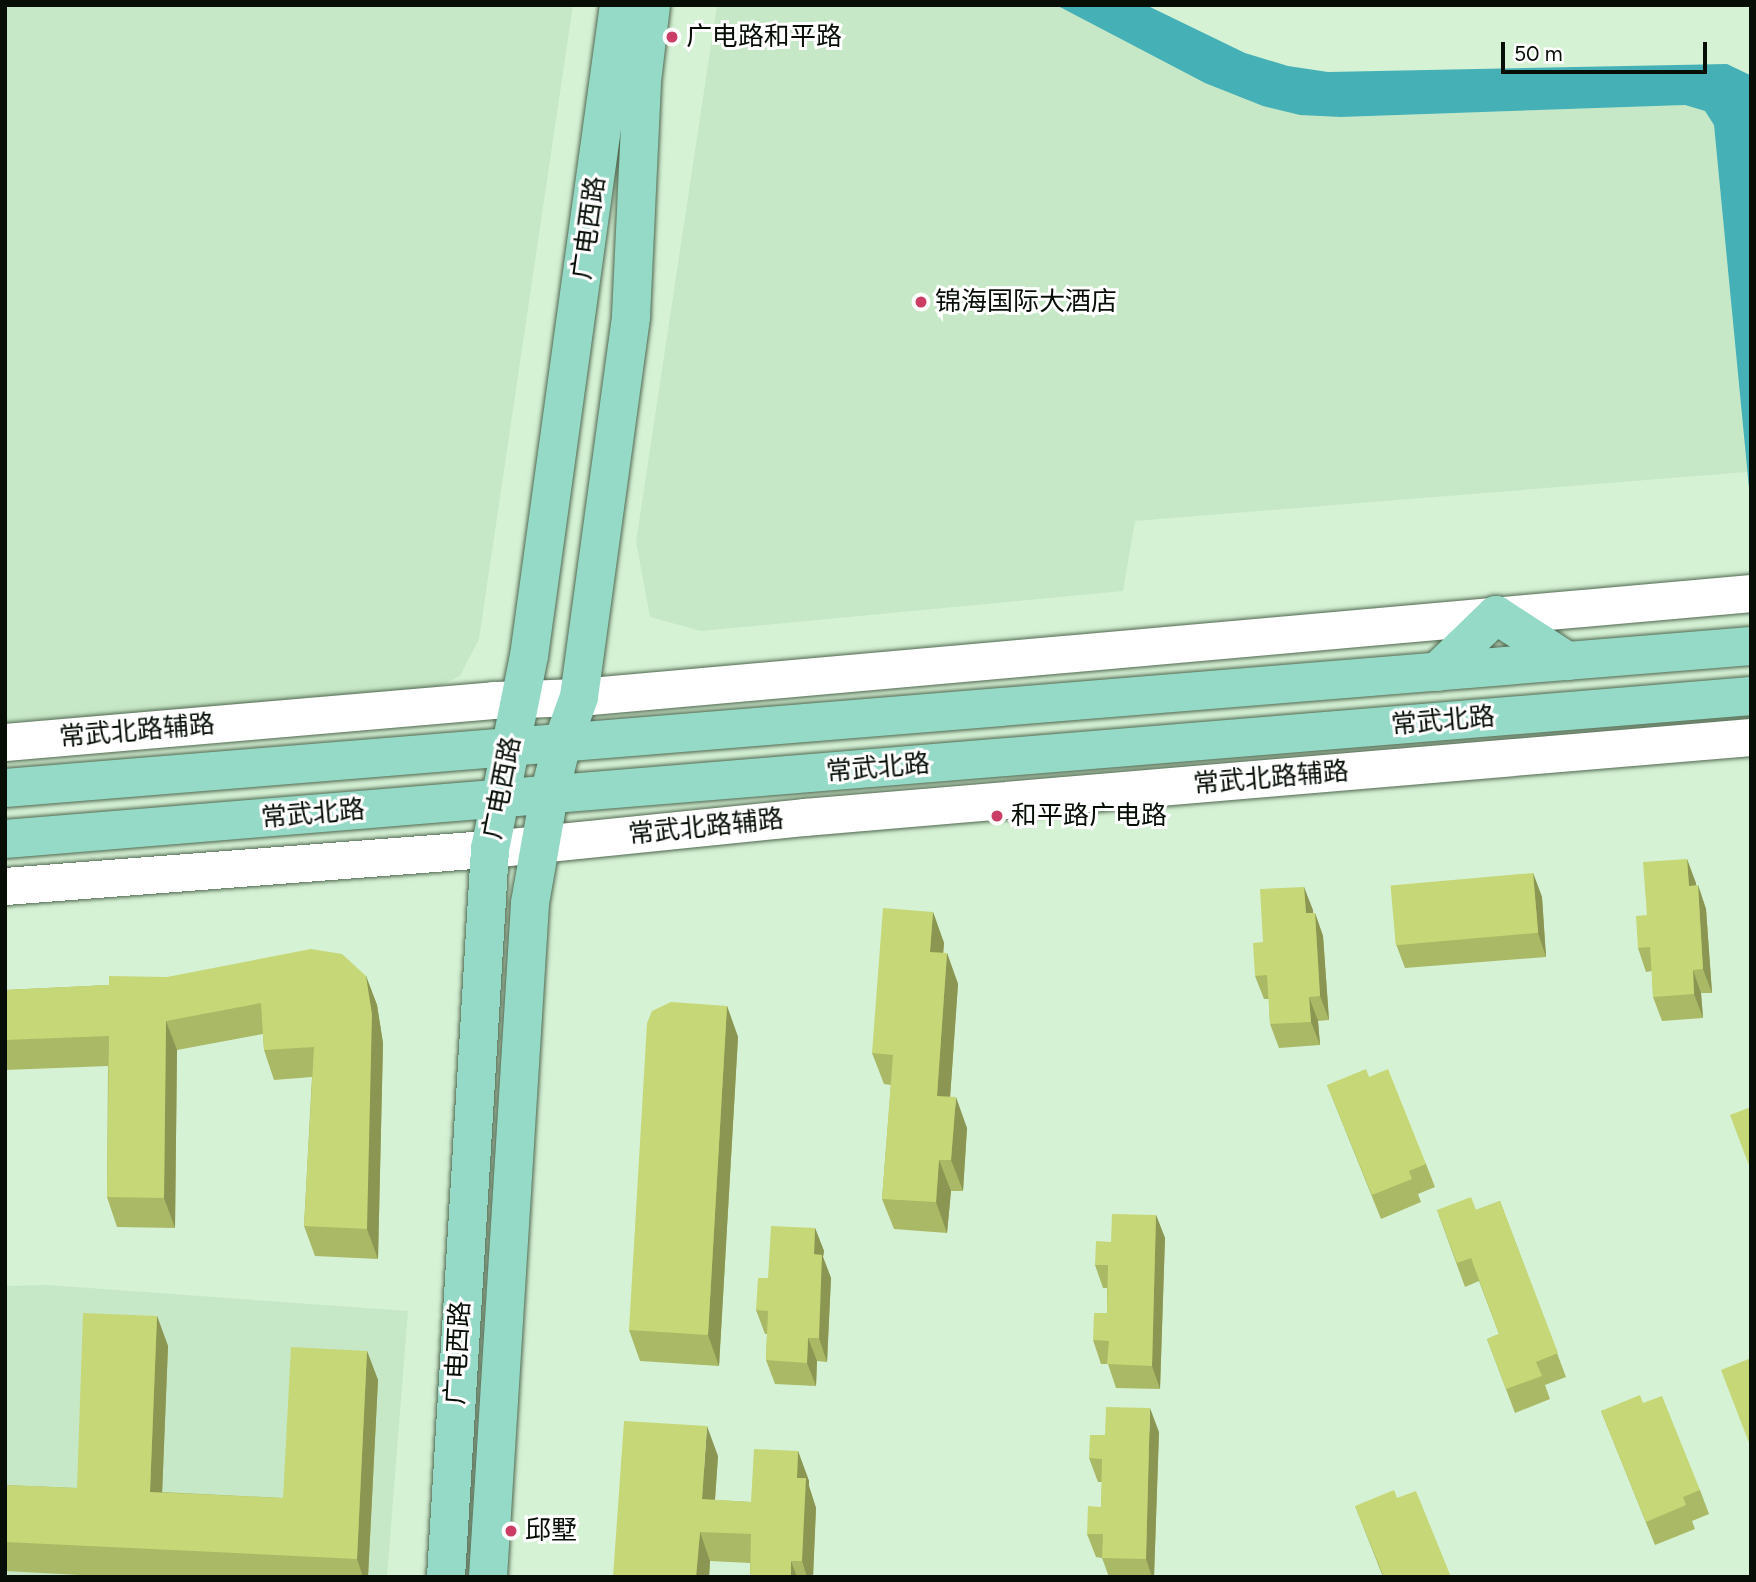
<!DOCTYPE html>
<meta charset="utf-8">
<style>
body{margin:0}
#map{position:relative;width:1756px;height:1582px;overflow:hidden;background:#d6f2d5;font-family:Figtree,"Noto Sans SC",sans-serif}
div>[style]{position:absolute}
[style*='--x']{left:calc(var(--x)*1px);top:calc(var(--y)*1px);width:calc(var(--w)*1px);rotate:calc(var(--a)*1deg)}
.built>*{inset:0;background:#c7e8c6}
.water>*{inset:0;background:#45b1b6}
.roads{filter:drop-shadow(0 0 2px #4f674f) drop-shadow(0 0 2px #4f674f)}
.minor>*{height:37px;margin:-18.5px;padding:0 18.5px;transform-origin:18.5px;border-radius:18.5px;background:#fff}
.major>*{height:38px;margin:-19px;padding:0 19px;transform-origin:19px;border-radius:19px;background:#95dac7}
.wall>*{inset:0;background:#aab966}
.shaded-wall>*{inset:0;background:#8b9653}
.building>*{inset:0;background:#c6d777;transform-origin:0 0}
.dots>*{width:19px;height:19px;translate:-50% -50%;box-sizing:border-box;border:4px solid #fff;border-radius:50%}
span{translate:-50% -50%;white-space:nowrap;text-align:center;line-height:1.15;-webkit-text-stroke:6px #fff;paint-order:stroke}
.poi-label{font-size:26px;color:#060e06}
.left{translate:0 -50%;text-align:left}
.street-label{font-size:26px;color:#060e06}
.frame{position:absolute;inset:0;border:7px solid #060e06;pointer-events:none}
.scale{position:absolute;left:1501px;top:42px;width:206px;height:32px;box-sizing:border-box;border:4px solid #060e06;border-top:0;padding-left:9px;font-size:21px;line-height:24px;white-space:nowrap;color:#060e06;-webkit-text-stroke:5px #fff;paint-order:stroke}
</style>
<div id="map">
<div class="built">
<div style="clip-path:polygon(5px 5px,573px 5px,479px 639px,460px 676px,421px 695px,5px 722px)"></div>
<div style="clip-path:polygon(717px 5px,1056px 5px,1205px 83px,1341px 117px,1685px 105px,1705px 111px,1714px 124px,1747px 472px,1135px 521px,1123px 591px,701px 631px,650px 617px,636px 542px)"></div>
<div style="clip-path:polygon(48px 1285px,408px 1311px,387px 1577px,5px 1577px,5px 1286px)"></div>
</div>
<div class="water">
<div style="clip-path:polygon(1056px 5px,1146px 5px,1245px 53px,1288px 66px,1328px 72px,1727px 64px,1750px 75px,1751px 509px,1714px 125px,1705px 111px,1685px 105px,1341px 117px,1300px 115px,1263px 106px,1205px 83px)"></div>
</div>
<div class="roads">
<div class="minor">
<div style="--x:5;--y:742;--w:490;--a:-4.9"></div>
<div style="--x:493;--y:700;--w:86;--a:-2"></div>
<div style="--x:579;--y:697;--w:1177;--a:-5.07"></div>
<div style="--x:5;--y:886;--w:486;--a:-4.4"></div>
<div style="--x:490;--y:849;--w:316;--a:-5.8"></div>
<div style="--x:804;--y:817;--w:950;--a:-4.83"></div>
</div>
<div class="major">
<div style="--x:1437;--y:672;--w:82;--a:-44"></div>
<div style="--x:1496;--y:615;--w:85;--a:32.9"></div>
<div style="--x:5;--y:788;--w:1752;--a:-4.65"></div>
<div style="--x:5;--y:839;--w:1752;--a:-4.68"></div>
<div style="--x:446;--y:1577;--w:729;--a:-86.54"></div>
<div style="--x:490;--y:849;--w:197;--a:-78.6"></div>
<div style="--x:529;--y:656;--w:657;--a:-82.13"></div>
<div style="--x:488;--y:1577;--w:675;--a:-86.43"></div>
<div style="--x:530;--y:903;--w:110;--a:-80"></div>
<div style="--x:549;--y:795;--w:53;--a:-75.7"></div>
<div style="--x:562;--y:744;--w:50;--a:-70.1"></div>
<div style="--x:579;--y:697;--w:385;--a:-82.2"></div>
<div style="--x:631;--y:316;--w:235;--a:-87.3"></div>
<div style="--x:642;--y:81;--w:77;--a:-83.2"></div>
</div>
</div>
<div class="wall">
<div style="clip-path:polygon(1687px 859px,1696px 886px,1698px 885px,1706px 909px,1712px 993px,1701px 993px,1703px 1018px,1662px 1021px,1653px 997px,1652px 971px,1646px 972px,1638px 948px,1647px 915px)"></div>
<div style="clip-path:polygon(1533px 873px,1542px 897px,1546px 957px,1405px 968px,1396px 944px)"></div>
<div style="clip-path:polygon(1304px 887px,1313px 913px,1315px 913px,1323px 936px,1329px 1020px,1318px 1021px,1320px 1045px,1279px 1048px,1270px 1024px,1269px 999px,1264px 999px,1255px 976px,1263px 942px)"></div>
<div style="clip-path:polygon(933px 912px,944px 943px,943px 953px,947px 953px,958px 984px,950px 1097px,967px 1128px,963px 1191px,951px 1191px,947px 1233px,894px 1229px,882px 1199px,891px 1085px,884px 1084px,872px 1053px)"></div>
<div style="clip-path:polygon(366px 976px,377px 1005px,383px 1043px,378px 1259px,315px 1256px,304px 1226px,312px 1077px,274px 1080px,264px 1050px,263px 1034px,177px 1050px,175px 1228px,117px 1227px,107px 1197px,108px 1066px,5px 1070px,5px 990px,109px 985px,167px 977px)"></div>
<div style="clip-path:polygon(727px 1006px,738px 1037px,719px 1366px,640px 1361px,629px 1330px)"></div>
<div style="clip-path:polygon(1369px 1077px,1426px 1164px,1435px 1187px,1418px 1194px,1421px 1202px,1381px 1219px,1327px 1085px)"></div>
<div style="clip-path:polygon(1500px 1201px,1566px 1377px,1545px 1385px,1550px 1399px,1515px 1413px,1487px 1339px,1499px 1334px,1479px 1281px,1465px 1287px,1437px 1210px,1476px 1210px)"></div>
<div style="clip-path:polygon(1156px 1215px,1165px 1238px,1160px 1389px,1116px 1388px,1108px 1364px,1101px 1364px,1093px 1340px,1107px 1313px,1107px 1288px,1103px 1288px,1095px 1265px,1111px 1242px)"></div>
<div style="clip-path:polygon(815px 1228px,824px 1251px,823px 1257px,831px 1278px,827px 1362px,817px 1361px,816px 1386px,775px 1384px,766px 1360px,767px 1334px,765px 1334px,756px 1310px,768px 1278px)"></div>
<div style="clip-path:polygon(157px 1316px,168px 1346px,162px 1492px,283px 1498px,367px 1351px,378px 1380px,368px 1577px,118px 1577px,5px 1571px,5px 1485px,77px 1488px)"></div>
<div style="clip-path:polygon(1643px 1403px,1700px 1490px,1709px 1514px,1692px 1521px,1695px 1529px,1655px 1545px,1601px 1411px)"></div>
<div style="clip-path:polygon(1159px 1432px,1154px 1577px,1109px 1577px,1102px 1558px,1096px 1557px,1087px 1534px,1101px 1507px,1102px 1482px,1098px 1482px,1089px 1458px,1105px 1435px)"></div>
<div style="clip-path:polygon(798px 1451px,809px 1481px,809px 1486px,816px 1508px,813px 1577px,750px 1577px,750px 1563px,710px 1561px,709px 1577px,613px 1577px,718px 1456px,715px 1500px,751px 1502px)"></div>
<div style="clip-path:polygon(1355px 1506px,1451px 1577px,1383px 1577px)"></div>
</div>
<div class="shaded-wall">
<div style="clip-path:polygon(1687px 859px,1696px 883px,1698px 910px,1689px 886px)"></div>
<div style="clip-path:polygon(1533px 873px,1542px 897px,1546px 957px,1538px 933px)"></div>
<div style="clip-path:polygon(1698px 885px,1706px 909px,1712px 993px,1703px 969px)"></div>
<div style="clip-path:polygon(1304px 887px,1313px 910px,1314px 937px,1306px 913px)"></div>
<div style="clip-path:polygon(933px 912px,944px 943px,941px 983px,930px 952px)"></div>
<div style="clip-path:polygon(1315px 913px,1323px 936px,1329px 1020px,1320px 996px)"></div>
<div style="clip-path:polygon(947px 953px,958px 984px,948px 1127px,937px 1096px)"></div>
<div style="clip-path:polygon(1693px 970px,1701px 993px,1703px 1018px,1694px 994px)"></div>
<div style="clip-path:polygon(366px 976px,377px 1005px,383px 1043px,378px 1259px,367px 1229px)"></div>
<div style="clip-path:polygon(1309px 997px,1318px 1021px,1320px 1045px,1311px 1022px)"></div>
<div style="clip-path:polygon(727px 1006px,738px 1037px,719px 1366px,708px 1335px)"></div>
<div style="clip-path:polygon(166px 1021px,177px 1050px,175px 1228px,164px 1198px)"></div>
<div style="clip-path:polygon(956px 1097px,967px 1128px,963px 1191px,951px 1160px)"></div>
<div style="clip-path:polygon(939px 1160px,951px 1191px,947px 1233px,936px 1202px)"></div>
<div style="clip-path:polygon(1156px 1215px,1165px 1238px,1160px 1389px,1152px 1366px)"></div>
<div style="clip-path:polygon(815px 1228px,824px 1251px,823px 1257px,831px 1278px,827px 1362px,819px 1338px,814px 1254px)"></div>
<div style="clip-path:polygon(157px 1316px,168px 1346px,161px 1522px,150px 1492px)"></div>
<div style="clip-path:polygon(808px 1338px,817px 1361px,816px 1386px,807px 1363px)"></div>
<div style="clip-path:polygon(367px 1351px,378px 1380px,368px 1577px,363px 1577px,357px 1559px)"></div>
<div style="clip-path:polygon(1150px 1408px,1159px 1432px,1154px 1577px,1152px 1577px,1146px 1559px)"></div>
<div style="clip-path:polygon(707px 1426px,718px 1456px,713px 1528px,702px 1499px)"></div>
<div style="clip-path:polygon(798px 1451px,809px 1481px,809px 1486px,816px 1508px,813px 1577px,807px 1577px,802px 1561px,797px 1478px)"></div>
<div style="clip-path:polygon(700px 1532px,710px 1561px,709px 1577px,696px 1577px)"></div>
<div style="clip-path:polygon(791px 1561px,797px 1577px,791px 1577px)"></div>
</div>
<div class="building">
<div style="clip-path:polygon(1687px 859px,1689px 886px,1698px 885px,1703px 969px,1693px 970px,1694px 994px,1653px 997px,1650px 947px,1638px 948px,1636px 916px,1647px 915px,1643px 862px)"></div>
<div style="left:1533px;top:873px;width:60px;height:143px;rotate:85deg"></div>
<div style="clip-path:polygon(1304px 887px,1306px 913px,1315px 913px,1320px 996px,1309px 997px,1311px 1022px,1270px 1024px,1267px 975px,1255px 976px,1253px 943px,1263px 942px,1260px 889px)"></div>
<div style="clip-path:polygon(883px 908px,933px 912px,930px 952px,947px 953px,937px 1096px,956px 1097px,951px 1160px,939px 1160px,936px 1202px,882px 1199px,893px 1055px,872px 1053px)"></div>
<div style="clip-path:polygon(311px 949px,342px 954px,366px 976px,372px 1014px,367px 1229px,304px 1226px,314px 1047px,264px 1050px,261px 1003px,166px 1021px,164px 1198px,107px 1197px,109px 1036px,5px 1040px,5px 990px,109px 985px,109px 976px,167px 977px)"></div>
<div style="clip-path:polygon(671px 1002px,727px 1006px,708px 1335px,629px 1330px,647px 1023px,652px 1011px)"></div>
<div style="clip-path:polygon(1366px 1069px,1369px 1077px,1388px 1069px,1426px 1164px,1409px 1171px,1412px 1179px,1372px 1195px,1327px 1085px)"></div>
<div style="clip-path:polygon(1751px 1107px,1751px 1168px,1750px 1168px,1730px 1115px)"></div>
<div style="clip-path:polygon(1471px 1197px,1476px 1210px,1500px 1201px,1558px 1353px,1536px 1362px,1542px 1376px,1506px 1389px,1487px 1339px,1499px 1334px,1471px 1258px,1457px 1263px,1437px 1210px)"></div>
<div style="clip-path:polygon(1112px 1214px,1156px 1215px,1152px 1366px,1107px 1364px,1109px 1341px,1093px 1340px,1094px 1313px,1107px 1313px,1108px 1265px,1095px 1265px,1096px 1241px,1111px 1242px)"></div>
<div style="clip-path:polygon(771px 1226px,815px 1228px,814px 1254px,822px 1255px,819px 1338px,808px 1338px,807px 1363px,766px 1360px,768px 1311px,756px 1310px,758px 1278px,768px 1278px)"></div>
<div style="clip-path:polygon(83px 1313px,157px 1316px,150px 1492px,283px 1498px,291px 1347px,367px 1351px,357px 1559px,5px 1542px,5px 1485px,77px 1488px)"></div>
<div style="clip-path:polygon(1751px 1358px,1751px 1448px,1721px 1370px)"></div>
<div style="clip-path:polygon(1640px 1395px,1643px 1403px,1662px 1396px,1700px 1490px,1683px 1497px,1686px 1505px,1646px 1522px,1601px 1411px)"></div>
<div style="clip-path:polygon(1106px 1407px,1150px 1408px,1146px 1559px,1102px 1558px,1103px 1534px,1087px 1534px,1088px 1506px,1101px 1507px,1102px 1459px,1089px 1458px,1090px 1435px,1105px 1435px)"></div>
<div style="clip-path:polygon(624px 1421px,707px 1426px,702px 1499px,751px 1502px,754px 1449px,798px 1451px,797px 1478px,806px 1478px,802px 1561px,791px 1561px,791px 1577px,750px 1577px,751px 1534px,700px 1532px,696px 1577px,613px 1577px)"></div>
<div style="clip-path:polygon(1394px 1490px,1397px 1498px,1416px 1491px,1451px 1577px,1384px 1577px,1355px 1506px)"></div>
</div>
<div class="dots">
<div style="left:672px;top:37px;background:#cc3d65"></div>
<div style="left:921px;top:302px;background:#cc3d65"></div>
<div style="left:997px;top:816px;background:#cc3d65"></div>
<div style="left:511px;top:1531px;background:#cc3d65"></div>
</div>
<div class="poi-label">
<span class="left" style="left:686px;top:37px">广电路和平路</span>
<span class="left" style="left:935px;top:302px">锦海国际大酒店</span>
<span class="left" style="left:1011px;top:816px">和平路广电路</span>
<span class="left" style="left:525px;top:1531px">邱墅</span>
</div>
<div class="street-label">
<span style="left:589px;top:228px;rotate:-82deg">广电西路</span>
<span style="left:1443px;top:721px;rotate:-5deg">常武北路</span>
<span style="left:137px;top:731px;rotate:-5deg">常武北路辅路</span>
<span style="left:878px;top:768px;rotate:-5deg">常武北路</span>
<span style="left:1271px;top:778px;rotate:-5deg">常武北路辅路</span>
<span style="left:502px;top:788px;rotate:-79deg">广电西路</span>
<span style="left:313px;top:814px;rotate:-5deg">常武北路</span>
<span style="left:706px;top:827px;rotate:-6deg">常武北路辅路</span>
<span style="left:458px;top:1353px;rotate:-87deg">广电西路</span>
</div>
<div class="frame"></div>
<div class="scale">50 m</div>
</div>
